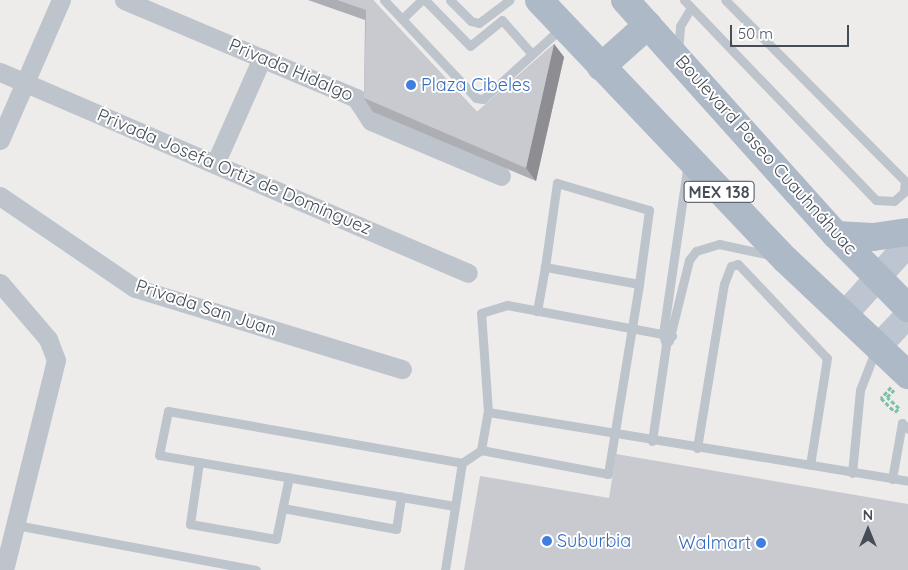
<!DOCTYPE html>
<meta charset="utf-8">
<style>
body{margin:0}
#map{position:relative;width:908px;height:570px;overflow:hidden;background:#eeebeb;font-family:Quicksand,sans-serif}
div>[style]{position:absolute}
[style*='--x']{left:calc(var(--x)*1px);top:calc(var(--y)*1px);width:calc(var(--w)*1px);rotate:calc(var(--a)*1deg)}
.path>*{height:3px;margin-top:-1.5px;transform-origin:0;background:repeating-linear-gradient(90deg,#79c2a4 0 4px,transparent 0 6.5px)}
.lane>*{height:9px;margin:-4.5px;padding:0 4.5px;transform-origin:4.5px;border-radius:4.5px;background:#bec4cc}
.street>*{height:19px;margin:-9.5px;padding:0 9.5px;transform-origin:9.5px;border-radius:9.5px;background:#bec4cc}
.secondary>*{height:26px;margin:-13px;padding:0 13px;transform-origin:13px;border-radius:13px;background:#bdc5d0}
.primary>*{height:28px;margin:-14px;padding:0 14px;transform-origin:14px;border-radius:14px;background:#adb9c7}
.wall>*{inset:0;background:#adaeb3}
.shaded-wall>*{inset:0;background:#8d8d92}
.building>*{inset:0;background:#c9cad0}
.dots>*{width:14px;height:14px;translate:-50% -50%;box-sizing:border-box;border:2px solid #fff;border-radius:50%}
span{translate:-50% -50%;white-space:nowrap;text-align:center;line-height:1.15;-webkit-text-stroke:4px #fff;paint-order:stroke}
.shield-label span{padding:1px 4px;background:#fff;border:1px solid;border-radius:4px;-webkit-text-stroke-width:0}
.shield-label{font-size:16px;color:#464d56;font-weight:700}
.street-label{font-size:18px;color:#464d56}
.shop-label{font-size:18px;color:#366cbe}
.left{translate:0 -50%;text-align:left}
.right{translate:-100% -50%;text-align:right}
.north{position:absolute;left:843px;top:505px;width:50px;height:50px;-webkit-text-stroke:4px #fff;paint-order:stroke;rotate:0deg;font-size:14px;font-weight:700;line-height:20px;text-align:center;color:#464d56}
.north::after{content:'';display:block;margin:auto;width:18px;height:22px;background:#464d56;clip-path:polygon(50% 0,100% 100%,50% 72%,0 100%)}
.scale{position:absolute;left:730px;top:25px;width:119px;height:22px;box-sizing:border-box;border:2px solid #464d56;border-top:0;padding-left:6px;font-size:15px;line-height:18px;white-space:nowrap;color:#464d56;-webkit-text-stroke:4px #fff;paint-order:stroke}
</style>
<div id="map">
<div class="path">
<div style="--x:891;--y:387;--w:15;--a:132"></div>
<div style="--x:881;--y:398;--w:20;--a:45"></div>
<div style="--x:895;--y:412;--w:6;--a:-45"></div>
<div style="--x:899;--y:408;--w:16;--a:-137"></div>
<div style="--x:887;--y:397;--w:10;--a:-45"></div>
</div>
<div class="lane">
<div style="--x:384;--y:0;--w:134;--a:46.8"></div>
<div style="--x:476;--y:98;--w:7;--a:8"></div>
<div style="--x:483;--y:99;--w:105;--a:-42.3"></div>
<div style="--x:425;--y:0;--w:64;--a:45.6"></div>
<div style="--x:470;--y:46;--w:41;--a:-39.1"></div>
<div style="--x:502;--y:20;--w:45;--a:48.6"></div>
<div style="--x:450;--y:0;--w:30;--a:45"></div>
<div style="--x:471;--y:21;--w:8;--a:14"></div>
<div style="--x:479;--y:23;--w:38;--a:-37"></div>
<div style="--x:684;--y:0;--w:277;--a:46.2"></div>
<div style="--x:876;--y:200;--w:18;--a:3"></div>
<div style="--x:894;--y:201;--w:13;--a:-42"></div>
<div style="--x:904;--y:192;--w:11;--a:-85"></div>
<div style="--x:905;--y:181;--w:255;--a:-134.8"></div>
<div style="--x:402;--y:19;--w:28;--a:-44"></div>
<div style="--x:678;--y:51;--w:25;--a:-85"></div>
<div style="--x:680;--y:26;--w:21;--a:-59"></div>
<div style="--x:545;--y:267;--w:85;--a:-81.9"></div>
<div style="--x:557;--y:183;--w:96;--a:16.4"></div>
<div style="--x:649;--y:210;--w:75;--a:97.7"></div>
<div style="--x:669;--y:341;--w:83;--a:-76.1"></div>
<div style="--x:689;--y:260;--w:11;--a:-52"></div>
<div style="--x:696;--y:251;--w:24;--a:-17"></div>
<div style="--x:719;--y:244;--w:52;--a:12.2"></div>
<div style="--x:488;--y:412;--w:426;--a:9.3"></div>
<div style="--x:652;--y:441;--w:97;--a:-81.7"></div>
<div style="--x:666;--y:345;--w:11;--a:-105"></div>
<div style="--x:663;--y:334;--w:173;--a:-81.7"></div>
<div style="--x:697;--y:448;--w:166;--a:-80.7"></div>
<div style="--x:724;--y:284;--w:19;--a:-69"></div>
<div style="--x:731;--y:266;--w:7;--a:-16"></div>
<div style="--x:738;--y:264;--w:129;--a:46.6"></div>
<div style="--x:827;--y:358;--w:108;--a:99"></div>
<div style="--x:481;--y:450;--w:129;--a:10.7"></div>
<div style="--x:608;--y:474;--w:193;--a:-80.7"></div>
<div style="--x:639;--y:284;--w:96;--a:-169.7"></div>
<div style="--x:545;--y:267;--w:45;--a:100.3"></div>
<div style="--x:199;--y:462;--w:63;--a:98.3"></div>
<div style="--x:190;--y:524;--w:87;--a:9.9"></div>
<div style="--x:276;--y:539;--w:63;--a:-78.2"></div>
<div style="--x:852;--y:473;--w:83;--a:-84.5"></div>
<div style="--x:860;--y:390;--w:44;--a:-68.7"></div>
<div style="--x:892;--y:479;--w:57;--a:-79.9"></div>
<div style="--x:902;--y:423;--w:8;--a:45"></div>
<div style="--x:454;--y:506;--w:299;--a:-170.2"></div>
<div style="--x:159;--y:455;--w:45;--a:-78.4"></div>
<div style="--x:168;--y:411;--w:299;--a:10"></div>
<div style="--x:283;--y:508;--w:115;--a:10.5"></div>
<div style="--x:396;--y:529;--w:33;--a:-81"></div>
<div style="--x:16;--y:525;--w:244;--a:10.6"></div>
<div style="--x:445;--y:570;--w:108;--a:-81"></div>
<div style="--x:462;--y:463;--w:23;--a:-34"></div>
<div style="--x:481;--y:450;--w:39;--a:-80"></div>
<div style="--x:488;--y:412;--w:99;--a:-94"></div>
<div style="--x:481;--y:313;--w:27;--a:-17"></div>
<div style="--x:507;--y:305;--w:168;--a:10.6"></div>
</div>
<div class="street">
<div style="--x:124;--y:0;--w:252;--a:22.9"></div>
<div style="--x:356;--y:98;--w:27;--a:57"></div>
<div style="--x:371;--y:121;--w:141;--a:22.9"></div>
<div style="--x:0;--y:72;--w:509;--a:23.24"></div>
<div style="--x:0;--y:140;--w:153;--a:-66.5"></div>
<div style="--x:215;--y:164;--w:116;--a:-66.1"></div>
<div style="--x:0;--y:196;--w:163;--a:34.3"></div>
<div style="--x:135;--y:288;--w:279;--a:16.9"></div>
<div style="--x:0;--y:283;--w:74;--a:49.4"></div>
<div style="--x:48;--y:339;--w:22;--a:69"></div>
<div style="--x:56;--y:360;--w:216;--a:103.9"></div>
</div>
<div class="secondary">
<div style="--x:844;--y:315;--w:96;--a:-48"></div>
<div style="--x:878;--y:347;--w:44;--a:-46.8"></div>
</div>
<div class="primary">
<div style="--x:539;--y:0;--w:359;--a:46.5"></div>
<div style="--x:786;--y:260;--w:168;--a:43.3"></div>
<div style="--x:625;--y:0;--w:316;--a:48.1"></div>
<div style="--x:836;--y:235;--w:103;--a:45.4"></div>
<div style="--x:601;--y:67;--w:63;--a:-41.8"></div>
<div style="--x:836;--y:235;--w:37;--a:3"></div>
<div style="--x:873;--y:237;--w:35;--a:-8"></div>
</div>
<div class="wall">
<div style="clip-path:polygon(308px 0,373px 0,477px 112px,554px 44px,564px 57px,536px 181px,373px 112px,364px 98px,365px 20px)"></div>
</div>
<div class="shaded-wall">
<div style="clip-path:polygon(554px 44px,564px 57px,536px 181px,526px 168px)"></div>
</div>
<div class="building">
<div style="clip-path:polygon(337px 0,373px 0,477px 112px,554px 44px,526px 168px,364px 98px,366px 10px)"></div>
<div style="clip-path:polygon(616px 454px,908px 504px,908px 570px,464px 570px,480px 476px,609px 498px)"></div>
</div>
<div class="dots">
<div style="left:411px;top:85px;background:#3f7fe0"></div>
<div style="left:547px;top:541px;background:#3f7fe0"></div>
<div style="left:761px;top:543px;background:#3f7fe0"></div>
</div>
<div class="shield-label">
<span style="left:719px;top:192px">MEX 138</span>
</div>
<div class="street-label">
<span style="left:291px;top:70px;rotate:23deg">Privada Hidalgo</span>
<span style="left:766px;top:155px;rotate:48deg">Boulevard Paseo Cuauhnáhuac</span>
<span style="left:234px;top:172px;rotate:23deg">Privada Josefa Ortiz de Domínguez</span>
<span style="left:206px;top:308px;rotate:18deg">Privada San Juan</span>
</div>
<div class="shop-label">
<span class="left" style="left:421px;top:85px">Plaza Cibeles</span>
<span class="left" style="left:557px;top:541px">Suburbia</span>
<span class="right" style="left:751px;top:543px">Walmart</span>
</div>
<div class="north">N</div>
<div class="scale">50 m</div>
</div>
